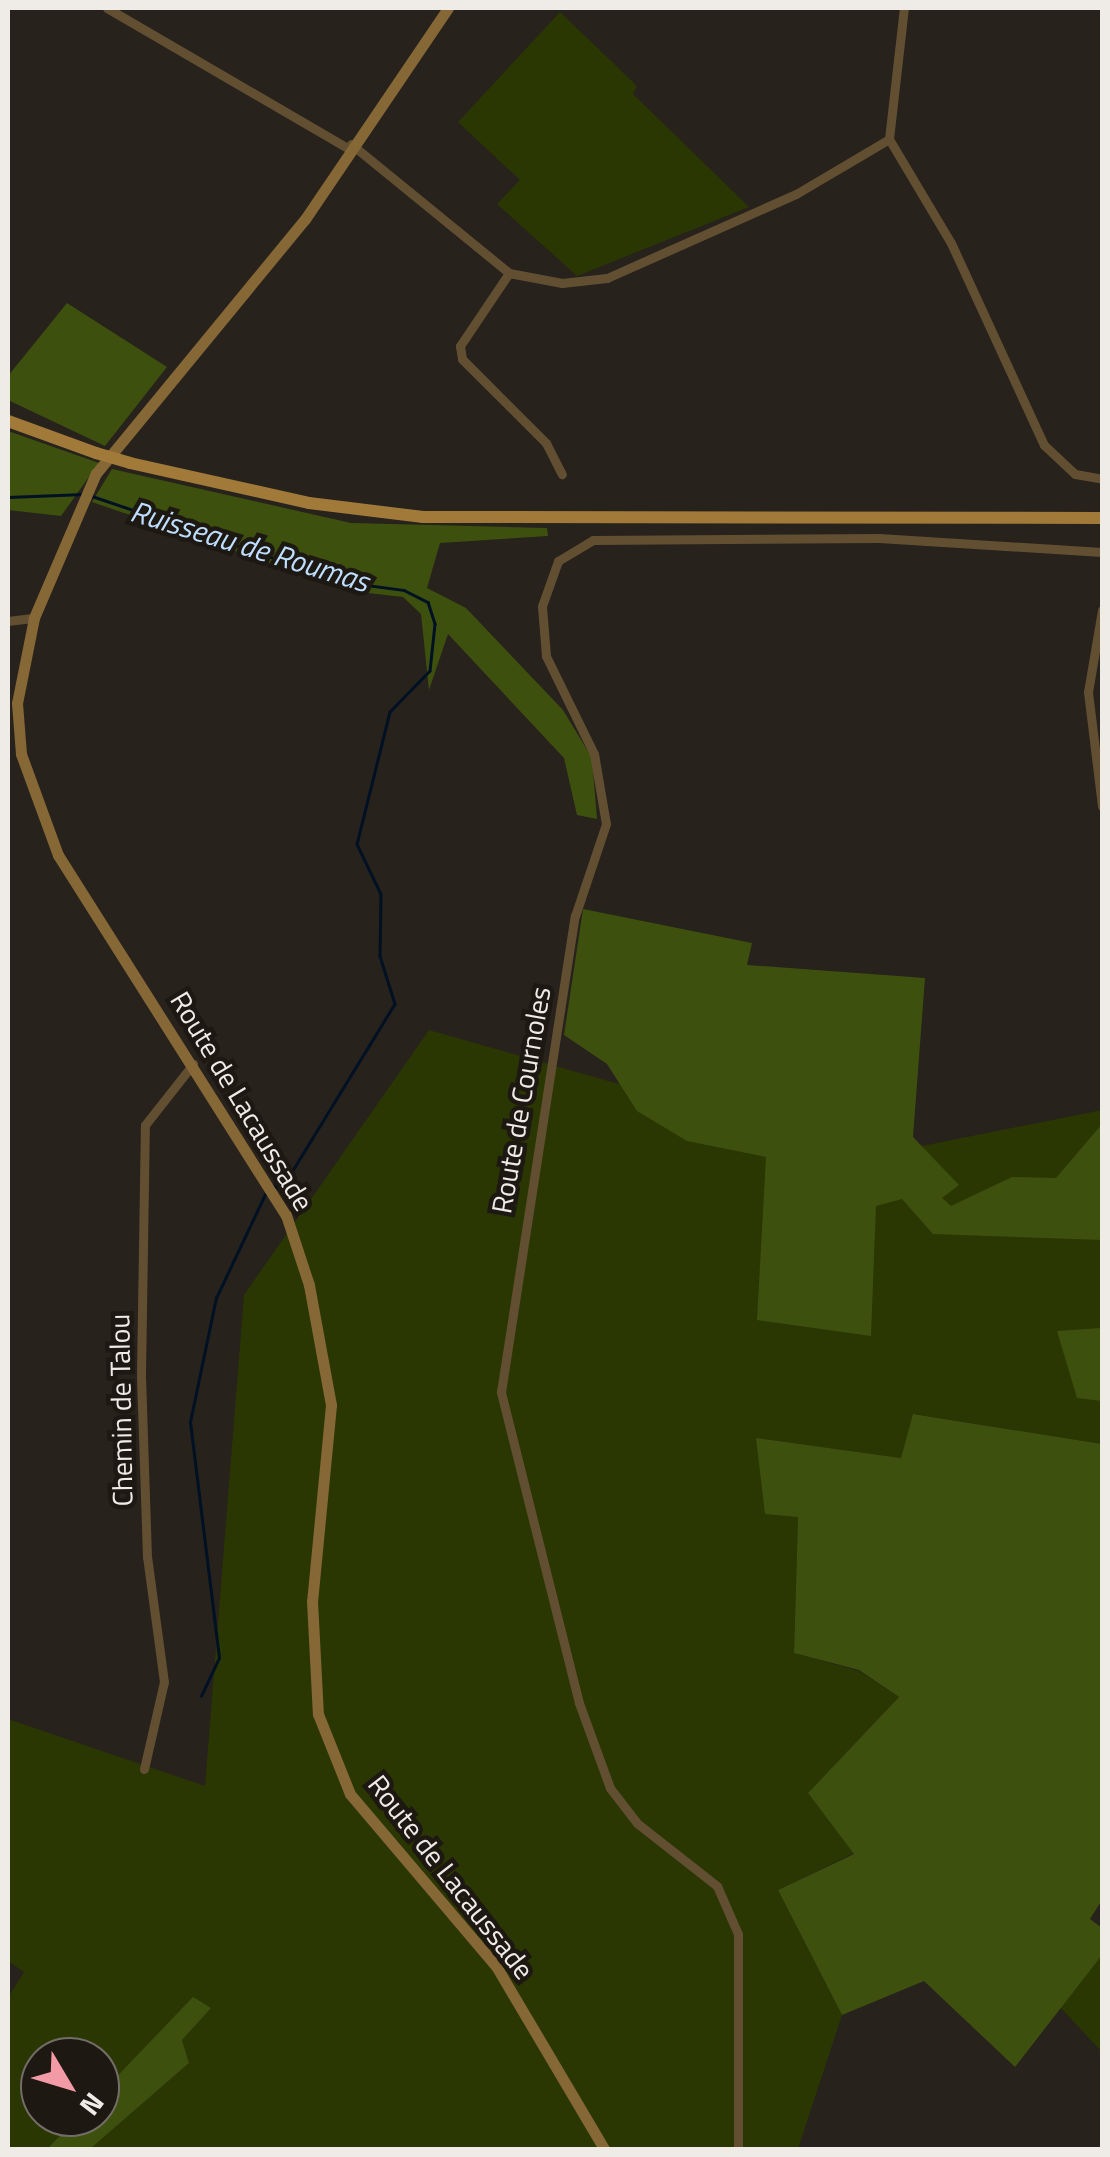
<!DOCTYPE html>
<style>
body{margin:0}
#map{position:relative;width:1110px;height:2157px;overflow:hidden;background:#27221c;font-family:"Titillium Web",sans-serif}
div>[style]{position:absolute}
[style*='--x']{left:calc(var(--x)*1px);top:calc(var(--y)*1px);width:calc(var(--w)*1px);rotate:calc(var(--a)*1deg)}
.green>*{inset:0;background:#2a3702}
.forest>*{inset:0;background:#3e500e}
.stream>*{height:2.5px;margin:-1.25px;padding:0 1.25px;transform-origin:1.25px;border-radius:1.25px;background:#011124}
.street>*{height:9px;margin:-4.5px;padding:0 4.5px;transform-origin:4.5px;border-radius:4.5px;background:#624f32}
.secondary>*{height:11px;margin:-5.5px;padding:0 5.5px;transform-origin:5.5px;border-radius:5.5px;background:#866736}
.primary>*{height:12px;margin:-6px;padding:0 6px;transform-origin:6px;border-radius:6px;background:#a17a39}
.primary-bridge>*{height:12px;margin:-6px;padding:0 6px;transform-origin:6px;border-radius:6px;background:#a17a39}
span{translate:-50% -50%;white-space:nowrap;text-align:center;line-height:1.15;-webkit-text-stroke:9px #1e1812;paint-order:stroke}
.street-label{font-size:28px;color:#efece7}
.water-label{font-size:30px;color:#bedeff;font-style:italic}
.frame{position:absolute;inset:0;border:10px solid #efece7;pointer-events:none}
.north{position:absolute;left:20px;top:2037px;width:100px;height:100px;box-sizing:border-box;background:#1e1812;border:2px solid #726d67;border-radius:50%;rotate:128deg;font-size:28px;font-weight:700;line-height:40px;text-align:center;color:#efece7}
.north::after{content:'';display:block;margin:auto;width:35px;height:45px;background:#f39aa7;clip-path:polygon(50% 0,100% 100%,50% 72%,0 100%)}
</style>
<div id="map">
<div class="green">
<div style="clip-path:polygon(560px 12px,637px 86px,633px 94px,749px 207px,577px 276px,497px 204px,520px 180px,458px 122px)"></div>
<div style="clip-path:polygon(429px 1030px,872px 1156px,1102px 1110px,1102px 1444px,914px 1414px,901px 1458px,757px 1438px,798px 1516px,794px 1653px,859px 1671px,899px 1697px,808px 1793px,854px 1853px,778px 1890px,842px 2015px,798px 2149px,90px 2149px,189px 2063px,182px 2040px,194px 1997px,100px 2094px,100px 2057px,40px 2057px,40px 2117px,78px 2117px,47px 2149px,8px 2149px,8px 1998px,24px 1972px,8px 1961px,8px 1719px,205px 1786px,244px 1295px)"></div>
<div style="clip-path:polygon(1102px 1955px,1102px 2052px,1058px 2005px)"></div>
</div>
<div class="forest">
<div style="clip-path:polygon(67px 303px,167px 367px,105px 446px,8px 400px,8px 376px)"></div>
<div style="clip-path:polygon(8px 431px,99px 463px,61px 516px,8px 510px)"></div>
<div style="clip-path:polygon(112px 469px,351px 523px,547px 528px,548px 536px,440px 543px,427px 588px,466px 608px,563px 710px,592px 758px,597px 819px,577px 815px,564px 758px,448px 634px,429px 690px,421px 614px,403px 597px,351px 591px,92px 502px)"></div>
<div style="clip-path:polygon(583px 909px,752px 943px,747px 965px,925px 978px,913px 1137px,959px 1185px,942px 1198px,951px 1206px,1012px 1177px,1056px 1178px,1102px 1124px,1102px 1240px,933px 1234px,902px 1199px,876px 1206px,871px 1336px,757px 1320px,766px 1157px,687px 1141px,637px 1111px,607px 1064px,564px 1035px)"></div>
<div style="clip-path:polygon(1102px 1308px,1102px 1401px,1077px 1398px,1057px 1331px,1101px 1328px)"></div>
<div style="clip-path:polygon(913px 1414px,1102px 1444px,1102px 1900px,1090px 1919px,1102px 1928px,1102px 1955px,1015px 2067px,924px 1981px,842px 2015px,778px 1890px,854px 1854px,808px 1793px,899px 1697px,859px 1670px,794px 1653px,798px 1517px,765px 1514px,756px 1438px,901px 1458px)"></div>
<div style="clip-path:polygon(193px 1997px,211px 2008px,182px 2040px,189px 2063px,90px 2149px,47px 2149px,78px 2117px,100px 2117px,100px 2094px)"></div>
</div>
<div class="stream">
<div style="--x:92;--y:496;--w:266;--a:18.8"></div>
<div style="--x:344;--y:582;--w:61;--a:7.6"></div>
<div style="--x:404;--y:590;--w:27;--a:27"></div>
<div style="--x:428;--y:602;--w:23;--a:72"></div>
<div style="--x:435;--y:624;--w:47;--a:96.1"></div>
<div style="--x:430;--y:671;--w:57;--a:134.3"></div>
<div style="--x:390;--y:712;--w:136;--a:104"></div>
<div style="--x:357;--y:844;--w:55;--a:64.4"></div>
<div style="--x:381;--y:894;--w:62;--a:90.9"></div>
<div style="--x:380;--y:956;--w:50;--a:72.6"></div>
<div style="--x:395;--y:1004;--w:218;--a:121.5"></div>
<div style="--x:281;--y:1190;--w:11;--a:-153"></div>
<div style="--x:8;--y:497;--w:76;--a:-2.3"></div>
<div style="--x:201;--y:1696;--w:42;--a:-64.7"></div>
<div style="--x:219;--y:1658;--w:238;--a:-97"></div>
<div style="--x:190;--y:1422;--w:127;--a:-78.2"></div>
<div style="--x:216;--y:1298;--w:117;--a:-64.7"></div>
</div>
<div class="street">
<div style="--x:107;--y:8;--w:279;--a:30.2"></div>
<div style="--x:889;--y:139;--w:121;--a:59.2"></div>
<div style="--x:951;--y:243;--w:222;--a:65.3"></div>
<div style="--x:1044;--y:445;--w:42;--a:43.1"></div>
<div style="--x:1075;--y:474;--w:27;--a:10"></div>
<div style="--x:351;--y:144;--w:204;--a:39.2"></div>
<div style="--x:509;--y:273;--w:54;--a:10.7"></div>
<div style="--x:562;--y:283;--w:45;--a:-6.3"></div>
<div style="--x:607;--y:278;--w:207;--a:-24"></div>
<div style="--x:796;--y:194;--w:108;--a:-30.6"></div>
<div style="--x:889;--y:139;--w:132;--a:-83.5"></div>
<div style="--x:509;--y:273;--w:88;--a:123.9"></div>
<div style="--x:460;--y:346;--w:13;--a:81"></div>
<div style="--x:462;--y:359;--w:119;--a:45"></div>
<div style="--x:546;--y:443;--w:35;--a:63"></div>
<div style="--x:1102;--y:610;--w:83;--a:99.7"></div>
<div style="--x:1088;--y:692;--w:115;--a:83"></div>
<div style="--x:8;--y:621;--w:26;--a:-7"></div>
<div style="--x:144;--y:1769;--w:89;--a:-77.1"></div>
<div style="--x:164;--y:1682;--w:126;--a:-97.7"></div>
<div style="--x:147;--y:1557;--w:183;--a:-91.9"></div>
<div style="--x:141;--y:1374;--w:249;--a:-89.1"></div>
<div style="--x:145;--y:1125;--w:78;--a:-51.8"></div>
<div style="--x:738;--y:2150;--w:216;--a:-90"></div>
<div style="--x:738;--y:1934;--w:52;--a:-113.6"></div>
<div style="--x:717;--y:1886;--w:102;--a:-141.8"></div>
<div style="--x:637;--y:1823;--w:44;--a:-127.6"></div>
<div style="--x:610;--y:1788;--w:90;--a:-110"></div>
<div style="--x:579;--y:1703;--w:321;--a:-104.1"></div>
<div style="--x:501;--y:1392;--w:482;--a:-81.2"></div>
<div style="--x:575;--y:916;--w:97;--a:-71.4"></div>
<div style="--x:606;--y:824;--w:71;--a:-99.7"></div>
<div style="--x:594;--y:754;--w:109;--a:-116.1"></div>
<div style="--x:546;--y:656;--w:50;--a:-94.6"></div>
<div style="--x:542;--y:606;--w:48;--a:-70.4"></div>
<div style="--x:558;--y:561;--w:41;--a:-31"></div>
<div style="--x:593;--y:540;--w:286;--a:-0.4"></div>
<div style="--x:879;--y:538;--w:223;--a:3.6"></div>
</div>
<div class="secondary">
<div style="--x:448;--y:8;--w:255;--a:124.1"></div>
<div style="--x:305;--y:219;--w:329;--a:129.4"></div>
<div style="--x:96;--y:473;--w:158;--a:113.2"></div>
<div style="--x:34;--y:618;--w:87;--a:101.3"></div>
<div style="--x:17;--y:703;--w:51;--a:85.5"></div>
<div style="--x:21;--y:754;--w:108;--a:69.9"></div>
<div style="--x:58;--y:855;--w:426;--a:57.7"></div>
<div style="--x:286;--y:1215;--w:74;--a:71.8"></div>
<div style="--x:309;--y:1285;--w:122;--a:79.6"></div>
<div style="--x:331;--y:1405;--w:197;--a:95.5"></div>
<div style="--x:312;--y:1601;--w:113;--a:87"></div>
<div style="--x:318;--y:1714;--w:86;--a:68.2"></div>
<div style="--x:350;--y:1794;--w:226;--a:49.7"></div>
<div style="--x:496;--y:1966;--w:214;--a:59.4"></div>
</div>
<div class="primary">
<div style="--x:8;--y:421;--w:94;--a:20"></div>
<div style="--x:130;--y:463;--w:183;--a:12.6"></div>
<div style="--x:309;--y:503;--w:115;--a:7"></div>
<div style="--x:423;--y:517;--w:679;--a:0.08"></div>
</div>
<div class="primary-bridge">
<div style="--x:96;--y:453;--w:35;--a:16"></div>
</div>
<div class="street-label">
<span style="left:521px;top:1100px;rotate:-80deg">Route de Cournoles</span>
<span style="left:242px;top:1101px;rotate:59deg">Route de Lacaussade</span>
<span style="left:121px;top:1410px;rotate:-91deg">Chemin de Talou</span>
<span style="left:451px;top:1877px;rotate:52deg">Route de Lacaussade</span>
</div>
<div class="water-label">
<span style="left:250px;top:546px;rotate:17deg">Ruisseau de Roumas</span>
</div>
<div class="frame"></div>
<div class="north">N</div>
</div>
